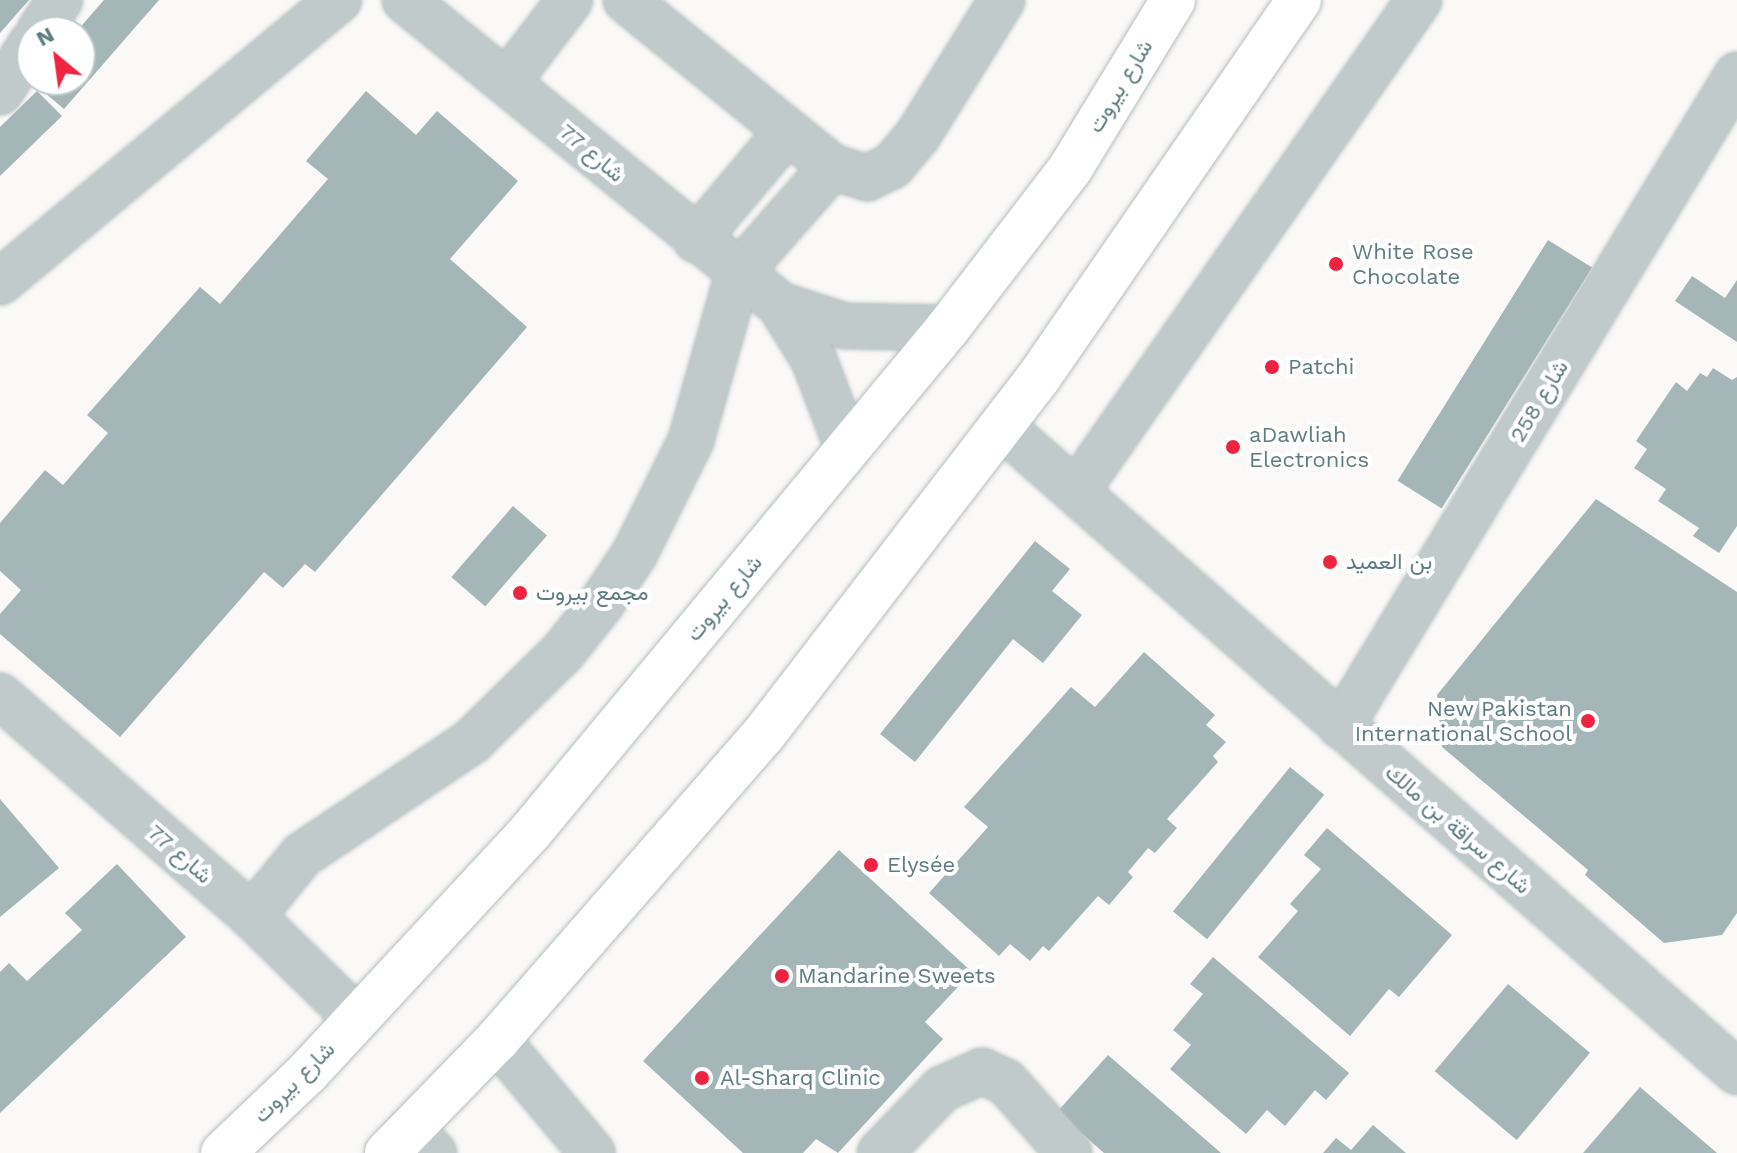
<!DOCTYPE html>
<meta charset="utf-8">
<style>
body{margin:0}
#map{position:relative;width:1737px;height:1153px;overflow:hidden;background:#faf9f8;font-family:"Work Sans",Vazirmatn,sans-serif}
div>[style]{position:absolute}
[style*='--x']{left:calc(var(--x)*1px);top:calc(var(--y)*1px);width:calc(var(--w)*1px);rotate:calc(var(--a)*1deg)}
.building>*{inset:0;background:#a4b6b7;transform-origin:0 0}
.roads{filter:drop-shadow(0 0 2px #b4bebf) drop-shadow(0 0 2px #b4bebf)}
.minor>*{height:44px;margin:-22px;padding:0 22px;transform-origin:22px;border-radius:22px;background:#c0caca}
.major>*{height:44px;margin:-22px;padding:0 22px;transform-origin:22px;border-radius:22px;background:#fff}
.dots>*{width:22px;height:22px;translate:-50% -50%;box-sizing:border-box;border:4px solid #fff;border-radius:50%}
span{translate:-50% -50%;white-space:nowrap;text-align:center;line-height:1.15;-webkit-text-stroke:8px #fff;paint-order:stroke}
.street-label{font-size:22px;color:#5e7c7f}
.poi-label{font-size:22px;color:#5e7c7f}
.left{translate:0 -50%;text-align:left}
.right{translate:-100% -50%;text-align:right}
.north{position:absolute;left:16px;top:16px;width:80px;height:80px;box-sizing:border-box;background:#fff;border:2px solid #bfcbcc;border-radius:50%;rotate:331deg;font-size:22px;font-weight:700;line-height:32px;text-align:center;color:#5e7c7f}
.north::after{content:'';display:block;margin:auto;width:28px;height:36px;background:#ee2440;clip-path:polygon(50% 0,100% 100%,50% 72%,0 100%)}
</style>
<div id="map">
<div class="building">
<div style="clip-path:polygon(0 0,29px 0,0 33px)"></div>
<div style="clip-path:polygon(104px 0,159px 0,64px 109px,32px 82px,80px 80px,76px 32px)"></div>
<div style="clip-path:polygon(37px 91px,62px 116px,0 176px,0 127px)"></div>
<div style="clip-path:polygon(366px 91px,416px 135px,437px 111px,518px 181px,450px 259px,527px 327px,315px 572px,305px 564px,283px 588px,264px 572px,120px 737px,0 634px,0 614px,21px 590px,0 571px,0 523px,45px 470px,63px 485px,108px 433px,87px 415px,200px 287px,220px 304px,328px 179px,306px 161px)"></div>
<div style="left:1548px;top:240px;width:52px;height:284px;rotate:32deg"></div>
<div style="clip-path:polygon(1692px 276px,1725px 298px,1737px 280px,1737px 342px,1675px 301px)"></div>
<div style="clip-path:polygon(1713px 368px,1732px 380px,1737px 377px,1737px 526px,1719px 553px,1693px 536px,1699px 528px,1658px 501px,1666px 489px,1634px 468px,1647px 449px,1636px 441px,1676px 382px,1687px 391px,1700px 373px,1707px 377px)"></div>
<div style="clip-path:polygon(1596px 499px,1737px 592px,1737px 913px,1722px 935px,1664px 943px,1585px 875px,1588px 870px,1442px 747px,1437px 695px)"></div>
<div style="left:513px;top:506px;width:45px;height:94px;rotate:41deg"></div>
<div style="clip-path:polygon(1035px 541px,1070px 569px,1052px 591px,1082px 615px,1043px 663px,1013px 639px,915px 762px,880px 734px)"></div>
<div style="clip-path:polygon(1144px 652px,1215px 715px,1206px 725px,1226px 742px,1213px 756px,1218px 762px,1167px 819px,1177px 828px,1155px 853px,1148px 848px,1128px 872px,1133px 877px,1109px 905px,1098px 896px,1049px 951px,1043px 946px,1030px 961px,1010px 944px,999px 956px,929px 893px,988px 827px,964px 807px,1071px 687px,1095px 707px)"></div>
<div style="left:1290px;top:767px;width:44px;height:186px;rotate:39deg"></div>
<div style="clip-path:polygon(0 799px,59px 868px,0 917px)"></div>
<div style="clip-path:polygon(1327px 828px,1452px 935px,1399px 997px,1389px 989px,1350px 1036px,1258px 957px,1298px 911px,1290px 904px,1321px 869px,1304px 855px)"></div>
<div style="clip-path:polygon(839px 850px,972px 972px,925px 1022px,943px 1039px,838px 1153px,816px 1139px,803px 1153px,743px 1153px,643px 1061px)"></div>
<div style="clip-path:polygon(117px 864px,186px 937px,0 1113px,0 972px,9px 963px,27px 981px,82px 930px,65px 913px)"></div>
<div style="clip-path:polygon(1213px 957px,1349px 1073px,1326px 1100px,1315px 1090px,1285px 1126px,1267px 1110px,1246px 1134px,1170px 1069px,1191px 1045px,1173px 1030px,1203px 994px,1190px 984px)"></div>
<div style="left:1508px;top:984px;width:107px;height:114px;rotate:40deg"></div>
<div style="clip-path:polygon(1108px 1055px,1221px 1153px,1104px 1153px,1057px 1112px)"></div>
<div style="clip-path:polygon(1640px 1087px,1717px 1153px,1583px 1153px)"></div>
<div style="clip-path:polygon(1373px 1125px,1406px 1153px,1323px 1153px,1336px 1138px,1351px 1150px)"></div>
</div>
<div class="roads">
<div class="minor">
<div style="--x:405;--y:0;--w:483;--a:39.1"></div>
<div style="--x:780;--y:305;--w:68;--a:17.9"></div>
<div style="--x:845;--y:326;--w:103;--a:1.1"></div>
<div style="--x:626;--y:0;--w:265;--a:39"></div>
<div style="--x:832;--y:167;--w:37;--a:17"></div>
<div style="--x:867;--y:178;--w:28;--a:-26"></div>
<div style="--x:892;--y:166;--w:40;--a:-50"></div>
<div style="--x:918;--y:135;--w:159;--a:-58.1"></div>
<div style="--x:39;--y:32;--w:38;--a:-57"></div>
<div style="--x:507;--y:82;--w:103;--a:-52.5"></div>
<div style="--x:0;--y:92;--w:59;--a:-56.9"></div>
<div style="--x:696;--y:240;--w:141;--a:-49.9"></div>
<div style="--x:0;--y:282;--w:441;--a:-39.8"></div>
<div style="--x:780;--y:305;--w:65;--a:58.3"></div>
<div style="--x:814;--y:360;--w:95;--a:69.1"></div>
<div style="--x:1001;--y:426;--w:979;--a:41.27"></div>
<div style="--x:1078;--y:489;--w:596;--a:-55.11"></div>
<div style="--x:0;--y:696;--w:335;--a:41.1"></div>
<div style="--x:252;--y:916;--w:146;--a:44.4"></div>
<div style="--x:1341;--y:726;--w:762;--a:-58.69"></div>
<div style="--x:252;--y:916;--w:79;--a:-50.7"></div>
<div style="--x:302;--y:855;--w:205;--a:-33.8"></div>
<div style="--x:472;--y:741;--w:126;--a:-44.4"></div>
<div style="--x:562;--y:653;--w:63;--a:-51.5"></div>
<div style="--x:601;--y:604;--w:61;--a:-56.3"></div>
<div style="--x:635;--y:553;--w:126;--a:-63.6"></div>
<div style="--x:691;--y:440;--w:173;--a:-74.2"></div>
<div style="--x:738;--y:274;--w:142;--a:-48.7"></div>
<div style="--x:497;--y:1040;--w:148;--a:49.9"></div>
<div style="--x:409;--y:1130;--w:34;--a:43"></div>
<div style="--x:880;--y:1153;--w:89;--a:-45.9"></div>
<div style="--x:942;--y:1089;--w:44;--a:-24.2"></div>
<div style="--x:982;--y:1071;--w:26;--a:25"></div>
<div style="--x:1006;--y:1082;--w:95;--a:48.4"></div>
</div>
<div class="major">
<div style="--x:223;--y:1153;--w:117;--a:-43.6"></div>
<div style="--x:308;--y:1072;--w:328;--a:-47.2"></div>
<div style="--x:531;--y:831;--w:653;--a:-50.34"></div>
<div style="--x:948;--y:328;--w:200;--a:-52.5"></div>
<div style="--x:1070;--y:169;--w:198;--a:-58.6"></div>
<div style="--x:387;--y:1153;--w:158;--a:-45.8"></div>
<div style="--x:497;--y:1040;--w:406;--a:-48.9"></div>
<div style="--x:764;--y:734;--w:451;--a:-52.4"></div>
<div style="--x:1039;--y:377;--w:458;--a:-55.4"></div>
</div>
</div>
<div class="dots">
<div style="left:1336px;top:264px;background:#ee2440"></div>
<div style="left:1272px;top:367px;background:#ee2440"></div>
<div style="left:1233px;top:447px;background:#ee2440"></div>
<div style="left:1330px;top:562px;background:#ee2440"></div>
<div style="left:520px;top:593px;background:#ee2440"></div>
<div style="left:1588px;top:721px;background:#ee2440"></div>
<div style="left:871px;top:865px;background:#ee2440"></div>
<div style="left:782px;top:976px;background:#ee2440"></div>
<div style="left:702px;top:1078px;background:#ee2440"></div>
</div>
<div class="street-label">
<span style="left:1120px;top:86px;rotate:-59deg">شارع بيروت</span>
<span style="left:592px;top:153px;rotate:40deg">شارع 77</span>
<span style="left:1539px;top:401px;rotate:-59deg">شارع 258</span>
<span style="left:724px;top:598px;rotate:-50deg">شارع بيروت</span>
<span style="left:1458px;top:829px;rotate:41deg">شارع سراقة بن مالك</span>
<span style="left:180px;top:854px;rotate:41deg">شارع 77</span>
<span style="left:294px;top:1082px;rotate:-45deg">شارع بيروت</span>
</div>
<div class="poi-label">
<span class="left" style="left:1352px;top:264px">White Rose<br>Chocolate</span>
<span class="left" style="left:1288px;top:367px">Patchi</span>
<span class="left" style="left:1249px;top:447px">aDawliah<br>Electronics</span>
<span class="left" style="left:1346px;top:562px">بن العميد</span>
<span class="left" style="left:536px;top:593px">مجمع بيروت</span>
<span class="right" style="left:1572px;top:721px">New Pakistan<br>International School</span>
<span class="left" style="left:887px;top:865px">Elysée</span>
<span class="left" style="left:798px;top:976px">Mandarine Sweets</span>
<span class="left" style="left:720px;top:1078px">Al-Sharq Clinic</span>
</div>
<div class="north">N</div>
</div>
